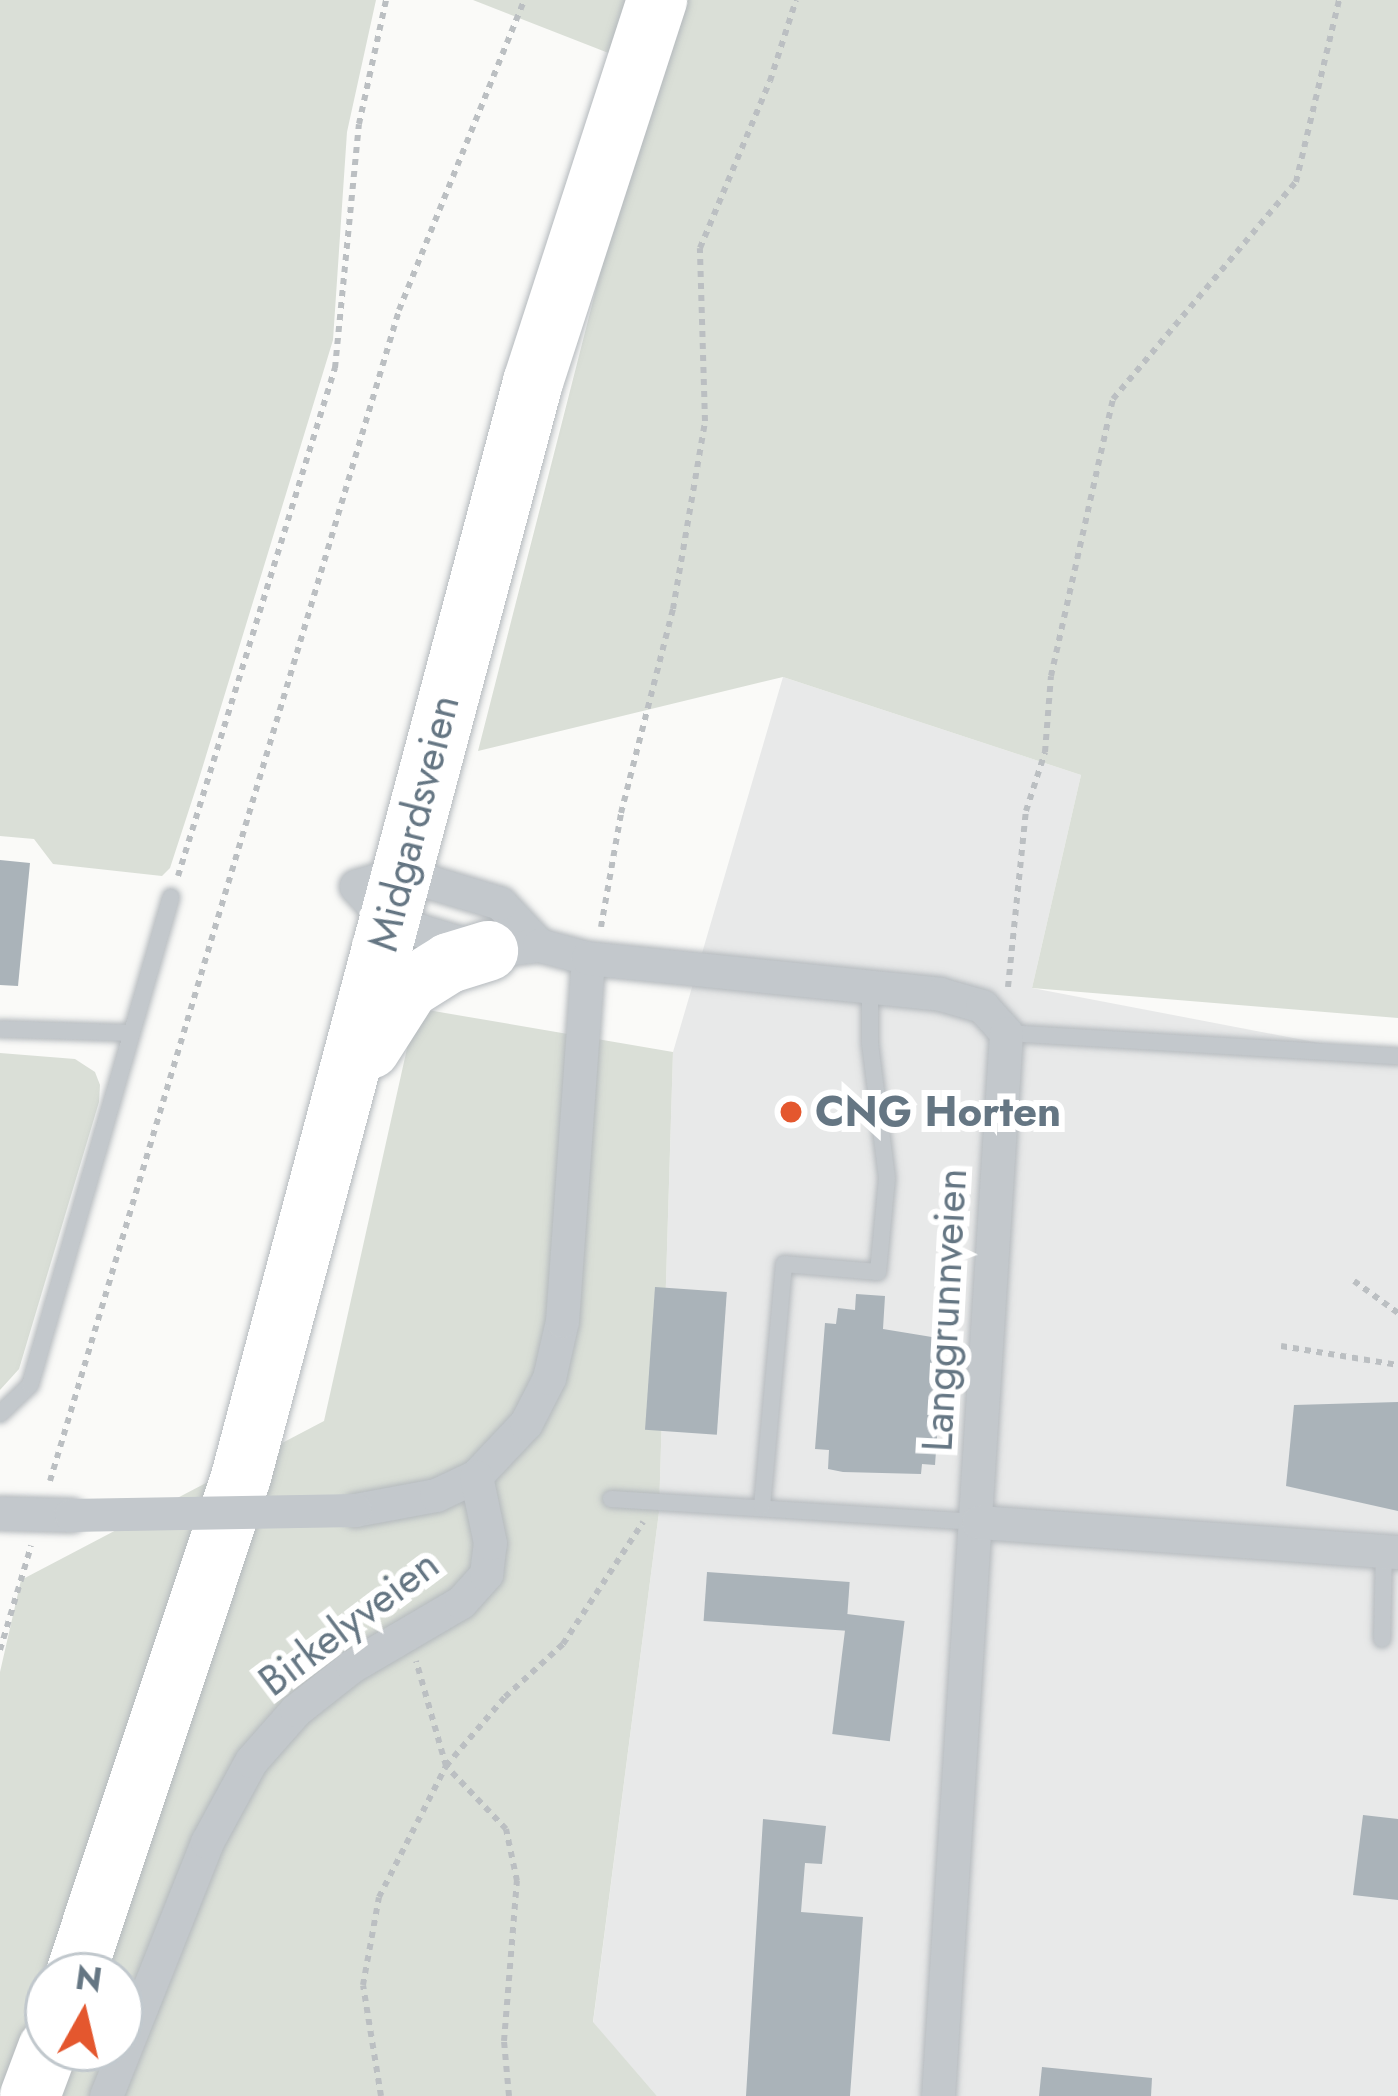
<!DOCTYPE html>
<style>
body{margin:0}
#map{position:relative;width:1398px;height:2096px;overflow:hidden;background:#fafaf8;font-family:Jost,sans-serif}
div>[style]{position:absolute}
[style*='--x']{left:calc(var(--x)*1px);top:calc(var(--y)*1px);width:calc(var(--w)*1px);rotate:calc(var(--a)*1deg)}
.built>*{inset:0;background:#e8e9e9}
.green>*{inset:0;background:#dadfd7}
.building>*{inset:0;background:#aab3b9;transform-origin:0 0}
.path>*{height:6px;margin-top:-3px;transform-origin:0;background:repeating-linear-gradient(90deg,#bbbfc2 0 6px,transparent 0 12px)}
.roads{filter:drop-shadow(0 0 3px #b4b9bd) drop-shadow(0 0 3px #b4b9bd)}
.lane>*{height:16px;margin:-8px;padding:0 8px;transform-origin:8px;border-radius:8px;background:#c3c8cc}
.street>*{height:33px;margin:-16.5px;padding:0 16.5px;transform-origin:16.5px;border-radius:16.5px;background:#c3c8cc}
.highway>*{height:60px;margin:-30px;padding:0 30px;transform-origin:30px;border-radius:30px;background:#fff}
.street-bridge>*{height:33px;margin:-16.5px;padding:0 16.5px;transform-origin:16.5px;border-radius:16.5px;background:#c3c8cc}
.dots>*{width:33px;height:33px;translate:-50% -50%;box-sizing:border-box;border:6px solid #fff;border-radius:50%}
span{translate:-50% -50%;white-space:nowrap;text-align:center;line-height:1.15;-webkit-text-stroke:12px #fff;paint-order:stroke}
.street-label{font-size:42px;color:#657683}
.poi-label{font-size:42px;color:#657683;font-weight:700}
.left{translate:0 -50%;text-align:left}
.north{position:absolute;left:24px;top:1952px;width:120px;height:120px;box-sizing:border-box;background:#fff;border:3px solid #c1c8cd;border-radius:50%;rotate:8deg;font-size:33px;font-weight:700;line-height:48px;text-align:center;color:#657683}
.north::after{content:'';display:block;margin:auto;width:42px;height:54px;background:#e4572e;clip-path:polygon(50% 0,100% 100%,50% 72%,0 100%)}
</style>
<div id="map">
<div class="built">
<div style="clip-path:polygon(783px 677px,1081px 775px,1032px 988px,1398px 1058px,1398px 2096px,657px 2096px,593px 2023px,659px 1512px,673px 1052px)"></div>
</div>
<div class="green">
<div style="clip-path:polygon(0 0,376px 0,347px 132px,333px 340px,198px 782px,170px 868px,162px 876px,53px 864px,34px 839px,0 836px)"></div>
<div style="clip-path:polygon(473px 0,1398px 0,1398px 1018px,1032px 988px,1081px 775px,783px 677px,478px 751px,652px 70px)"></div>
<div style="clip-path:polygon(evenodd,416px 1008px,673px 1052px,659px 1512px,593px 2022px,657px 2096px,0 2096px,0 1672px,21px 1580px,324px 1421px,416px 1008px,48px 1976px,120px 1976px,120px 2048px,48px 2048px,48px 1976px)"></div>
<div style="clip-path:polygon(0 1053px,75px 1059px,95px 1072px,100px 1085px,99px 1102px,19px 1369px,0 1390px)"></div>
</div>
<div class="building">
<div style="clip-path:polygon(0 860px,30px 863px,18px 986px,0 985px)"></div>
<div style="left:655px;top:1287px;width:72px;height:143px;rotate:4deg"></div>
<div style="clip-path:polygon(856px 1294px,885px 1296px,883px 1329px,944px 1339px,935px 1465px,922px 1464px,921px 1474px,843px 1472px,828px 1469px,829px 1450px,815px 1449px,825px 1323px,836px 1324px,838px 1308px,855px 1310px)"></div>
<div style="clip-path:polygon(1398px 1402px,1398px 1511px,1286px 1486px,1294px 1405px)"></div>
<div style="left:707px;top:1572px;width:143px;height:49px;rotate:4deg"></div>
<div style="left:847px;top:1614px;width:58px;height:121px;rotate:7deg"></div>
<div style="clip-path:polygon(1363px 1815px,1398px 1819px,1398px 1900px,1353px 1895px)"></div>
<div style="clip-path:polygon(763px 1819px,826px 1826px,822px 1864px,805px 1863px,801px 1912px,863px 1917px,850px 2096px,746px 2096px)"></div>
<div style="clip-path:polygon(1042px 2067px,1152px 2078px,1151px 2096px,1039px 2096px)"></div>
</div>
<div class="path">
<div style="--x:178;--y:876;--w:532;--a:-72.83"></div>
<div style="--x:335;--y:368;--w:245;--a:-84.4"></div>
<div style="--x:359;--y:124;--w:127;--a:-77.7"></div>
<div style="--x:601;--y:927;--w:116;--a:-80"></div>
<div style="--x:621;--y:813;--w:211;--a:-75.7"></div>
<div style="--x:673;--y:609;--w:191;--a:-80.3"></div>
<div style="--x:705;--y:421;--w:173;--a:-91.7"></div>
<div style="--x:700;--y:248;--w:181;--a:-67.3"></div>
<div style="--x:770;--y:81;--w:85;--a:-72.2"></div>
<div style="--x:1008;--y:987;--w:177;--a:-84.2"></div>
<div style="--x:1026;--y:811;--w:62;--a:-72.1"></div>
<div style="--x:1045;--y:752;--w:76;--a:-85.5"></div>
<div style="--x:1051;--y:676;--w:284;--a:-77.4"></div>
<div style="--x:1113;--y:399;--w:284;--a:-49.9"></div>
<div style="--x:1296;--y:182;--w:187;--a:-76.7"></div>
<div style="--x:1354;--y:1281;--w:54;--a:36"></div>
<div style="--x:1281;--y:1346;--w:119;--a:9.2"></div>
<div style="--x:50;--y:1481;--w:1222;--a:-73.4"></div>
<div style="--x:399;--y:310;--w:334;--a:-68"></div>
<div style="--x:0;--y:1650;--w:109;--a:-73.4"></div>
<div style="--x:381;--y:2096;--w:112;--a:-99.2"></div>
<div style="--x:363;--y:1985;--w:89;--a:-79.7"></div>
<div style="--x:379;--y:1897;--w:147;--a:-62.9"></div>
<div style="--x:446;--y:1766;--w:109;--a:-105.9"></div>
<div style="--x:509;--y:2096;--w:55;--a:-95.2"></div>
<div style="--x:504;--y:2041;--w:161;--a:-85.4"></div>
<div style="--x:517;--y:1881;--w:53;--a:-101.9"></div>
<div style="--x:506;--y:1829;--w:87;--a:-133.6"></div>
<div style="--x:446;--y:1766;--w:91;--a:-49.5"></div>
<div style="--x:505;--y:1697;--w:79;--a:-42.4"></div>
<div style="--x:563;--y:1644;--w:146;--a:-56.7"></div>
</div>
<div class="roads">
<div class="lane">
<div style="--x:0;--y:1029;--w:132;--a:1.7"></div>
<div style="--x:1006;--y:1033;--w:393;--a:3.4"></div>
<div style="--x:0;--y:1414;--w:42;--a:-44"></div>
<div style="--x:30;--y:1385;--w:508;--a:-73.88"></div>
<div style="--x:611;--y:1499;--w:367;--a:3.6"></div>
<div style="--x:762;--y:1506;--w:243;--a:-84.8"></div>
<div style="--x:784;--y:1264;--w:94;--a:4.9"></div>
<div style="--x:878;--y:1272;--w:94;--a:-84.5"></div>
<div style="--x:887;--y:1178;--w:135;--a:-97.2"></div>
<div style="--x:870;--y:1044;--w:57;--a:-90"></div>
<div style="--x:1382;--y:1639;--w:88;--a:-88.7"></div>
</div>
<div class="street">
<div style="--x:539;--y:945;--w:57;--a:-132.9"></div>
<div style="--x:500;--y:903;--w:104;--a:-163.3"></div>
<div style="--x:400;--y:873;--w:46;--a:163.5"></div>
<div style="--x:356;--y:886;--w:47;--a:47.6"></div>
<div style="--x:388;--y:921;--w:104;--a:16.7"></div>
<div style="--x:488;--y:951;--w:51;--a:-6.7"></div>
<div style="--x:539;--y:945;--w:51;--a:14.9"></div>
<div style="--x:355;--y:1510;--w:82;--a:-10.5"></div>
<div style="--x:436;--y:1495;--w:44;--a:-25.4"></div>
<div style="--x:476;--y:1476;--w:73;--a:-46.7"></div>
<div style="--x:526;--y:1423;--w:51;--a:-62.9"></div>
<div style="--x:549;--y:1378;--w:58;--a:-77.2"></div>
<div style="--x:562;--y:1321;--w:364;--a:-85.9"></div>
<div style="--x:588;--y:958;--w:354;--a:5.8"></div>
<div style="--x:940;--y:994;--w:44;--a:15.9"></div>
<div style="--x:982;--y:1006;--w:36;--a:48"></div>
<div style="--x:1006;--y:1033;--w:1065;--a:93.66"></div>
<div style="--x:0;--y:1513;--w:71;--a:1.6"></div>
<div style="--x:978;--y:1522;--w:421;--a:4.1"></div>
<div style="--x:106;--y:2096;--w:273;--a:-68.3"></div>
<div style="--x:207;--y:1842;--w:92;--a:-61.5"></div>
<div style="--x:251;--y:1761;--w:68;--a:-48.6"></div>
<div style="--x:296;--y:1710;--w:71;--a:-38.2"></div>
<div style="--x:352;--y:1666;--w:126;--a:-30.4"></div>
<div style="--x:461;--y:1602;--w:38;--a:-48"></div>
<div style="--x:486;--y:1574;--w:31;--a:-83"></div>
<div style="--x:490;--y:1543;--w:68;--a:-101.8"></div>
</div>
<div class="highway">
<div style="--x:370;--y:1049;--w:72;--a:-57.4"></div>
<div style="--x:409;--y:988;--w:47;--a:-32"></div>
<div style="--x:449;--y:963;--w:41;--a:-17.1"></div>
<div style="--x:75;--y:1976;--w:526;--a:-71.6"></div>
<div style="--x:241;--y:1477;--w:1133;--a:-75.07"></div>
<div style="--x:533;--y:382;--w:402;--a:-72"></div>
<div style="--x:30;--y:2096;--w:51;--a:-69.4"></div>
</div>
</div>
<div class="street-bridge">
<div style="--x:71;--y:1515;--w:284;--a:-1"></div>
</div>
<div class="dots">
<div style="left:791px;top:1112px;background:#e4572e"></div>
</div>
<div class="street-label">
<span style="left:414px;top:823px;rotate:-76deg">Midgardsveien</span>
<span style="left:945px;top:1310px;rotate:-87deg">Langgrunnveien</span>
<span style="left:349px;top:1623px;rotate:-37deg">Birkelyveien</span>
</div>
<div class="poi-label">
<span class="left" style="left:815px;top:1112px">CNG Horten</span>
</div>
<div class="north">N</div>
</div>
